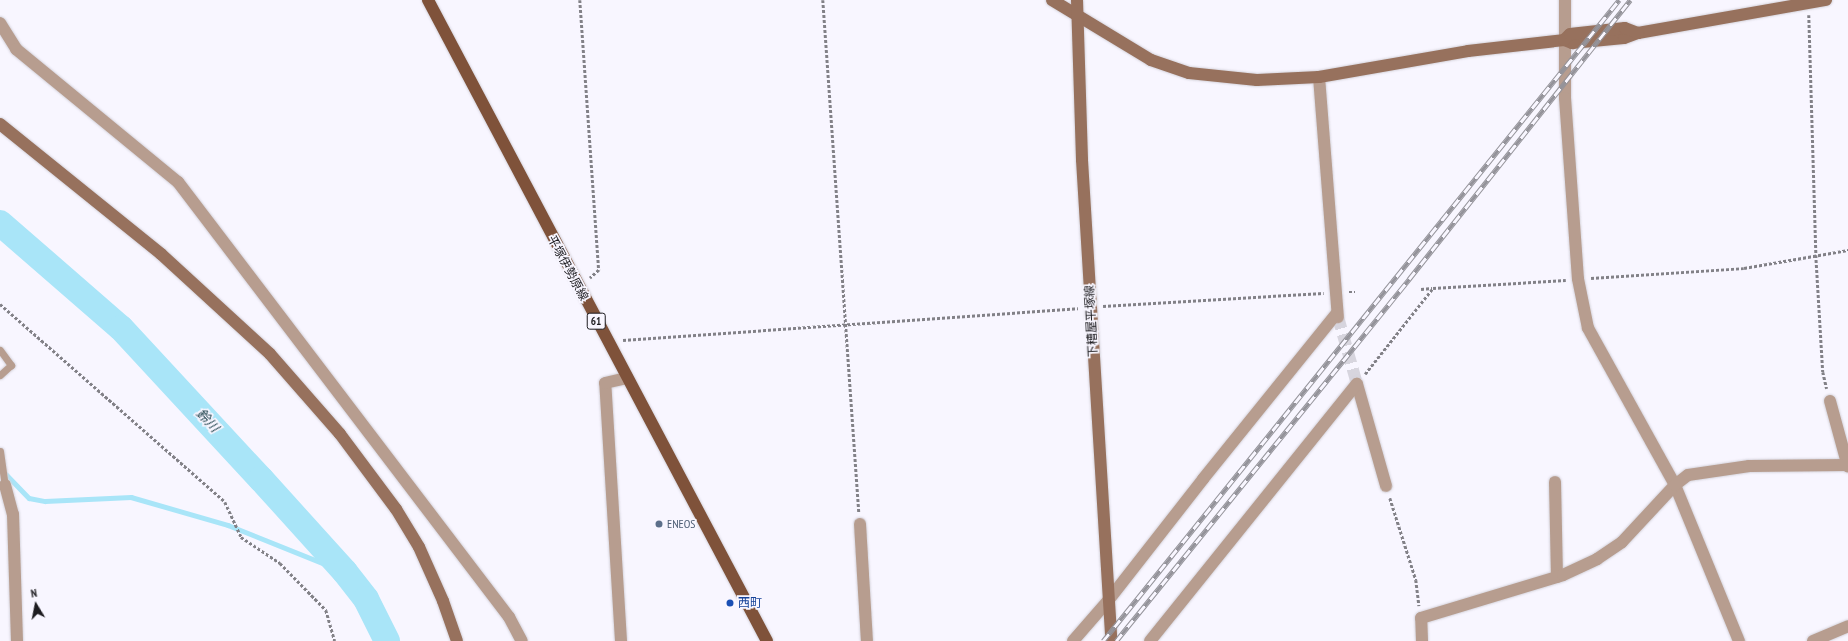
<!DOCTYPE html>
<meta charset="utf-8">
<style>
body{margin:0}
#map{position:relative;width:1848px;height:641px;overflow:hidden;background:#f8f6ff;font-family:"PT Sans Narrow","Noto Sans JP",sans-serif}
div>[style]{position:absolute}
[style*='--x']{left:calc(var(--x)*1px);top:calc(var(--y)*1px);width:calc(var(--w)*1px);rotate:calc(var(--a)*1deg)}
.stream>*{height:4.5px;margin:-2.25px;padding:0 2.25px;transform-origin:2.25px;border-radius:2.25px;background:#a9e5f8}
.river>*{height:26px;margin:-13px;padding:0 13px;transform-origin:13px;border-radius:13px;background:#a9e5f8}
.street-tunnel>*{height:12px;margin-top:-6px;transform-origin:0;background:repeating-linear-gradient(90deg,#d7d5de 0 12px,transparent 0 18px)}
.path>*{height:2.5px;margin-top:-1.25px;transform-origin:0;background:repeating-linear-gradient(90deg,#828187 0 3px,transparent 0 5px)}
.roads{filter:drop-shadow(0 0 1px #d5d3db) drop-shadow(0 0 1px #d5d3db)}
.lane>*{height:7px;margin:-3.5px;padding:0 3.5px;transform-origin:3.5px;border-radius:3.5px;background:#b79d8f}
.street>*{height:12px;margin:-6px;padding:0 6px;transform-origin:6px;border-radius:6px;background:#b79d8f}
.secondary>*{height:12px;margin:-6px;padding:0 6px;transform-origin:6px;border-radius:6px;background:#97715d}
.primary>*{height:12px;margin:-6px;padding:0 6px;transform-origin:6px;border-radius:6px;background:#7f523a}
.rail>*{height:4.5px;margin-top:-2.25px;transform-origin:0;background:repeating-linear-gradient(90deg,#f8f6ff 0 9px,#94939a 0 18px);box-sizing:border-box;border-block:1px solid #94939a}
.dots>*{width:11px;height:11px;translate:-50% -50%;box-sizing:border-box;border:2px solid #f8f6ff;border-radius:50%}
span{translate:-50% -50%;white-space:nowrap;text-align:center;line-height:1.15;-webkit-text-stroke:3.5px #f8f6ff;paint-order:stroke}
.shield-label span{padding:1px 3px;background:#f8f6ff;border:1px solid;border-radius:3px;-webkit-text-stroke-width:0}
.shield-label{font-size:11px;color:#1d1c20;font-weight:700}
.street-label{font-size:12px;color:#1d1c20}
.service-label{font-size:12px;color:#4e5e75}
.left{translate:0 -50%;text-align:left}
.transit-label{font-size:12px;color:#164399}
.water-label{font-size:13px;color:#173c46;font-style:italic}
.north{position:absolute;left:16px;top:585px;width:40px;height:40px;-webkit-text-stroke:3px #f8f6ff;paint-order:stroke;rotate:350deg;font-size:11px;font-weight:700;line-height:16px;text-align:center;color:#1d1c20}
.north::after{content:'';display:block;margin:auto;width:14px;height:18px;background:#1d1c20;clip-path:polygon(50% 0,100% 100%,50% 72%,0 100%)}
</style>
<div id="map">
<div class="stream">
<div style="--x:4;--y:472;--w:36;--a:46"></div>
<div style="--x:29;--y:498;--w:16;--a:11"></div>
<div style="--x:45;--y:501;--w:86;--a:-2.7"></div>
<div style="--x:131;--y:497;--w:101;--a:16.1"></div>
<div style="--x:228;--y:525;--w:126;--a:21.9"></div>
</div>
<div class="river">
<div style="--x:0;--y:223;--w:160;--a:41"></div>
<div style="--x:121;--y:328;--w:206;--a:47.2"></div>
<div style="--x:261;--y:479;--w:125;--a:47.9"></div>
<div style="--x:345;--y:572;--w:34;--a:52"></div>
<div style="--x:366;--y:599;--w:47;--a:63.4"></div>
</div>
<div class="street-tunnel">
<div style="--x:1338;--y:317;--w:70;--a:74.2"></div>
</div>
<div class="path">
<div style="--x:580;--y:0;--w:271;--a:86"></div>
<div style="--x:599;--y:270;--w:12;--a:138"></div>
<div style="--x:823;--y:0;--w:513;--a:85.98"></div>
<div style="--x:1809;--y:15;--w:240;--a:88.3"></div>
<div style="--x:1816;--y:255;--w:117;--a:86.6"></div>
<div style="--x:1823;--y:372;--w:17;--a:77"></div>
<div style="--x:1591;--y:278;--w:153;--a:-3.7"></div>
<div style="--x:1744;--y:268;--w:106;--a:-9.8"></div>
<div style="--x:1421;--y:289;--w:11;--a:-5"></div>
<div style="--x:1349;--y:292;--w:6;--a:0"></div>
<div style="--x:0;--y:304;--w:300;--a:41.3"></div>
<div style="--x:225;--y:502;--w:38;--a:65"></div>
<div style="--x:241;--y:537;--w:47;--a:33.7"></div>
<div style="--x:280;--y:563;--w:66;--a:45.6"></div>
<div style="--x:326;--y:610;--w:32;--a:74"></div>
<div style="--x:1103;--y:306;--w:221;--a:-3.4"></div>
<div style="--x:623;--y:340;--w:456;--a:-4"></div>
<div style="--x:1365;--y:374;--w:110;--a:-51.7"></div>
<div style="--x:1433;--y:288;--w:133;--a:-3.4"></div>
<div style="--x:1390;--y:498;--w:86;--a:72.4"></div>
<div style="--x:1416;--y:580;--w:26;--a:83"></div>
</div>
<div class="roads">
<div class="lane">
<div style="--x:0;--y:350;--w:19;--a:54"></div>
<div style="--x:11;--y:365;--w:15;--a:138"></div>
<div style="--x:0;--y:451;--w:34;--a:82"></div>
</div>
<div class="street">
<div style="--x:1565;--y:0;--w:98;--a:90"></div>
<div style="--x:1565;--y:98;--w:181;--a:85.9"></div>
<div style="--x:1578;--y:279;--w:50;--a:78.5"></div>
<div style="--x:1588;--y:328;--w:179;--a:61"></div>
<div style="--x:1675;--y:485;--w:169;--a:67.7"></div>
<div style="--x:0;--y:23;--w:31;--a:58"></div>
<div style="--x:16;--y:49;--w:210;--a:39.4"></div>
<div style="--x:178;--y:182;--w:547;--a:52.73"></div>
<div style="--x:509;--y:617;--w:27;--a:62"></div>
<div style="--x:1319;--y:77;--w:241;--a:85.5"></div>
<div style="--x:1357;--y:384;--w:106;--a:74.1"></div>
<div style="--x:1830;--y:401;--w:68;--a:74.7"></div>
<div style="--x:1555;--y:482;--w:95;--a:88.8"></div>
<div style="--x:5;--y:485;--w:30;--a:75"></div>
<div style="--x:13;--y:514;--w:127;--a:88.2"></div>
<div style="--x:860;--y:524;--w:117;--a:86.6"></div>
<div style="--x:621;--y:641;--w:258;--a:-93.5"></div>
<div style="--x:605;--y:383;--w:23;--a:-13"></div>
<div style="--x:1073;--y:641;--w:52;--a:-48.9"></div>
<div style="--x:1107;--y:602;--w:156;--a:-52"></div>
<div style="--x:1203;--y:479;--w:213;--a:-51.1"></div>
<div style="--x:1150;--y:641;--w:330;--a:-51.2"></div>
<div style="--x:1422;--y:641;--w:23;--a:-92"></div>
<div style="--x:1421;--y:618;--w:148;--a:-16.8"></div>
<div style="--x:1563;--y:575;--w:38;--a:-25"></div>
<div style="--x:1597;--y:559;--w:30;--a:-34"></div>
<div style="--x:1622;--y:542;--w:78;--a:-47.1"></div>
<div style="--x:1675;--y:485;--w:16;--a:-38"></div>
<div style="--x:1688;--y:475;--w:62;--a:-8.4"></div>
<div style="--x:1749;--y:466;--w:98;--a:-0.6"></div>
<div style="--x:1813;--y:641;--w:38;--a:-23"></div>
</div>
<div class="secondary">
<div style="--x:1052;--y:0;--w:116;--a:31.2"></div>
<div style="--x:1151;--y:60;--w:40;--a:18.9"></div>
<div style="--x:1189;--y:73;--w:68;--a:5.9"></div>
<div style="--x:1257;--y:80;--w:62;--a:-2.8"></div>
<div style="--x:1319;--y:77;--w:151;--a:-9.9"></div>
<div style="--x:1468;--y:51;--w:97;--a:-6.5"></div>
<div style="--x:1564;--y:40;--w:9;--a:21"></div>
<div style="--x:1572;--y:43;--w:52;--a:-5.5"></div>
<div style="--x:1624;--y:38;--w:15;--a:-20"></div>
<div style="--x:1638;--y:33;--w:191;--a:-10"></div>
<div style="--x:1077;--y:0;--w:160;--a:88.2"></div>
<div style="--x:1082;--y:160;--w:482;--a:86.5"></div>
<div style="--x:1564;--y:40;--w:8;--a:-45"></div>
<div style="--x:1570;--y:34;--w:55;--a:-6.2"></div>
<div style="--x:1625;--y:28;--w:14;--a:21"></div>
<div style="--x:0;--y:124;--w:207;--a:38.9"></div>
<div style="--x:161;--y:254;--w:148;--a:42.5"></div>
<div style="--x:270;--y:354;--w:106;--a:48.8"></div>
<div style="--x:340;--y:434;--w:94;--a:53.3"></div>
<div style="--x:396;--y:509;--w:44;--a:58.8"></div>
<div style="--x:419;--y:547;--w:59;--a:66"></div>
<div style="--x:443;--y:601;--w:42;--a:70.7"></div>
</div>
<div class="primary">
<div style="--x:428;--y:0;--w:725;--a:62.13"></div>
</div>
</div>
<div class="rail">
<div style="--x:1103;--y:641;--w:823;--a:-51.17"></div>
<div style="--x:1116;--y:641;--w:466;--a:-51"></div>
<div style="--x:1409;--y:279;--w:356;--a:-51.6"></div>
</div>
<div class="dots">
<div style="left:659px;top:524px;background:#5c6f8a"></div>
<div style="left:730px;top:603px;background:#1a4fb4"></div>
</div>
<div class="shield-label">
<span style="left:596px;top:321px">61</span>
</div>
<div class="street-label">
<span style="left:568px;top:268px;rotate:62deg">平塚伊勢原線</span>
<span style="left:1091px;top:321px;rotate:-93deg">下糟屋平塚線</span>
</div>
<div class="service-label">
<span class="left" style="left:667px;top:524px">ENEOS</span>
</div>
<div class="transit-label">
<span class="left" style="left:738px;top:603px">西町</span>
</div>
<div class="water-label">
<span style="left:207px;top:421px;rotate:47deg">鈴川</span>
</div>
<div class="north">N</div>
</div>
